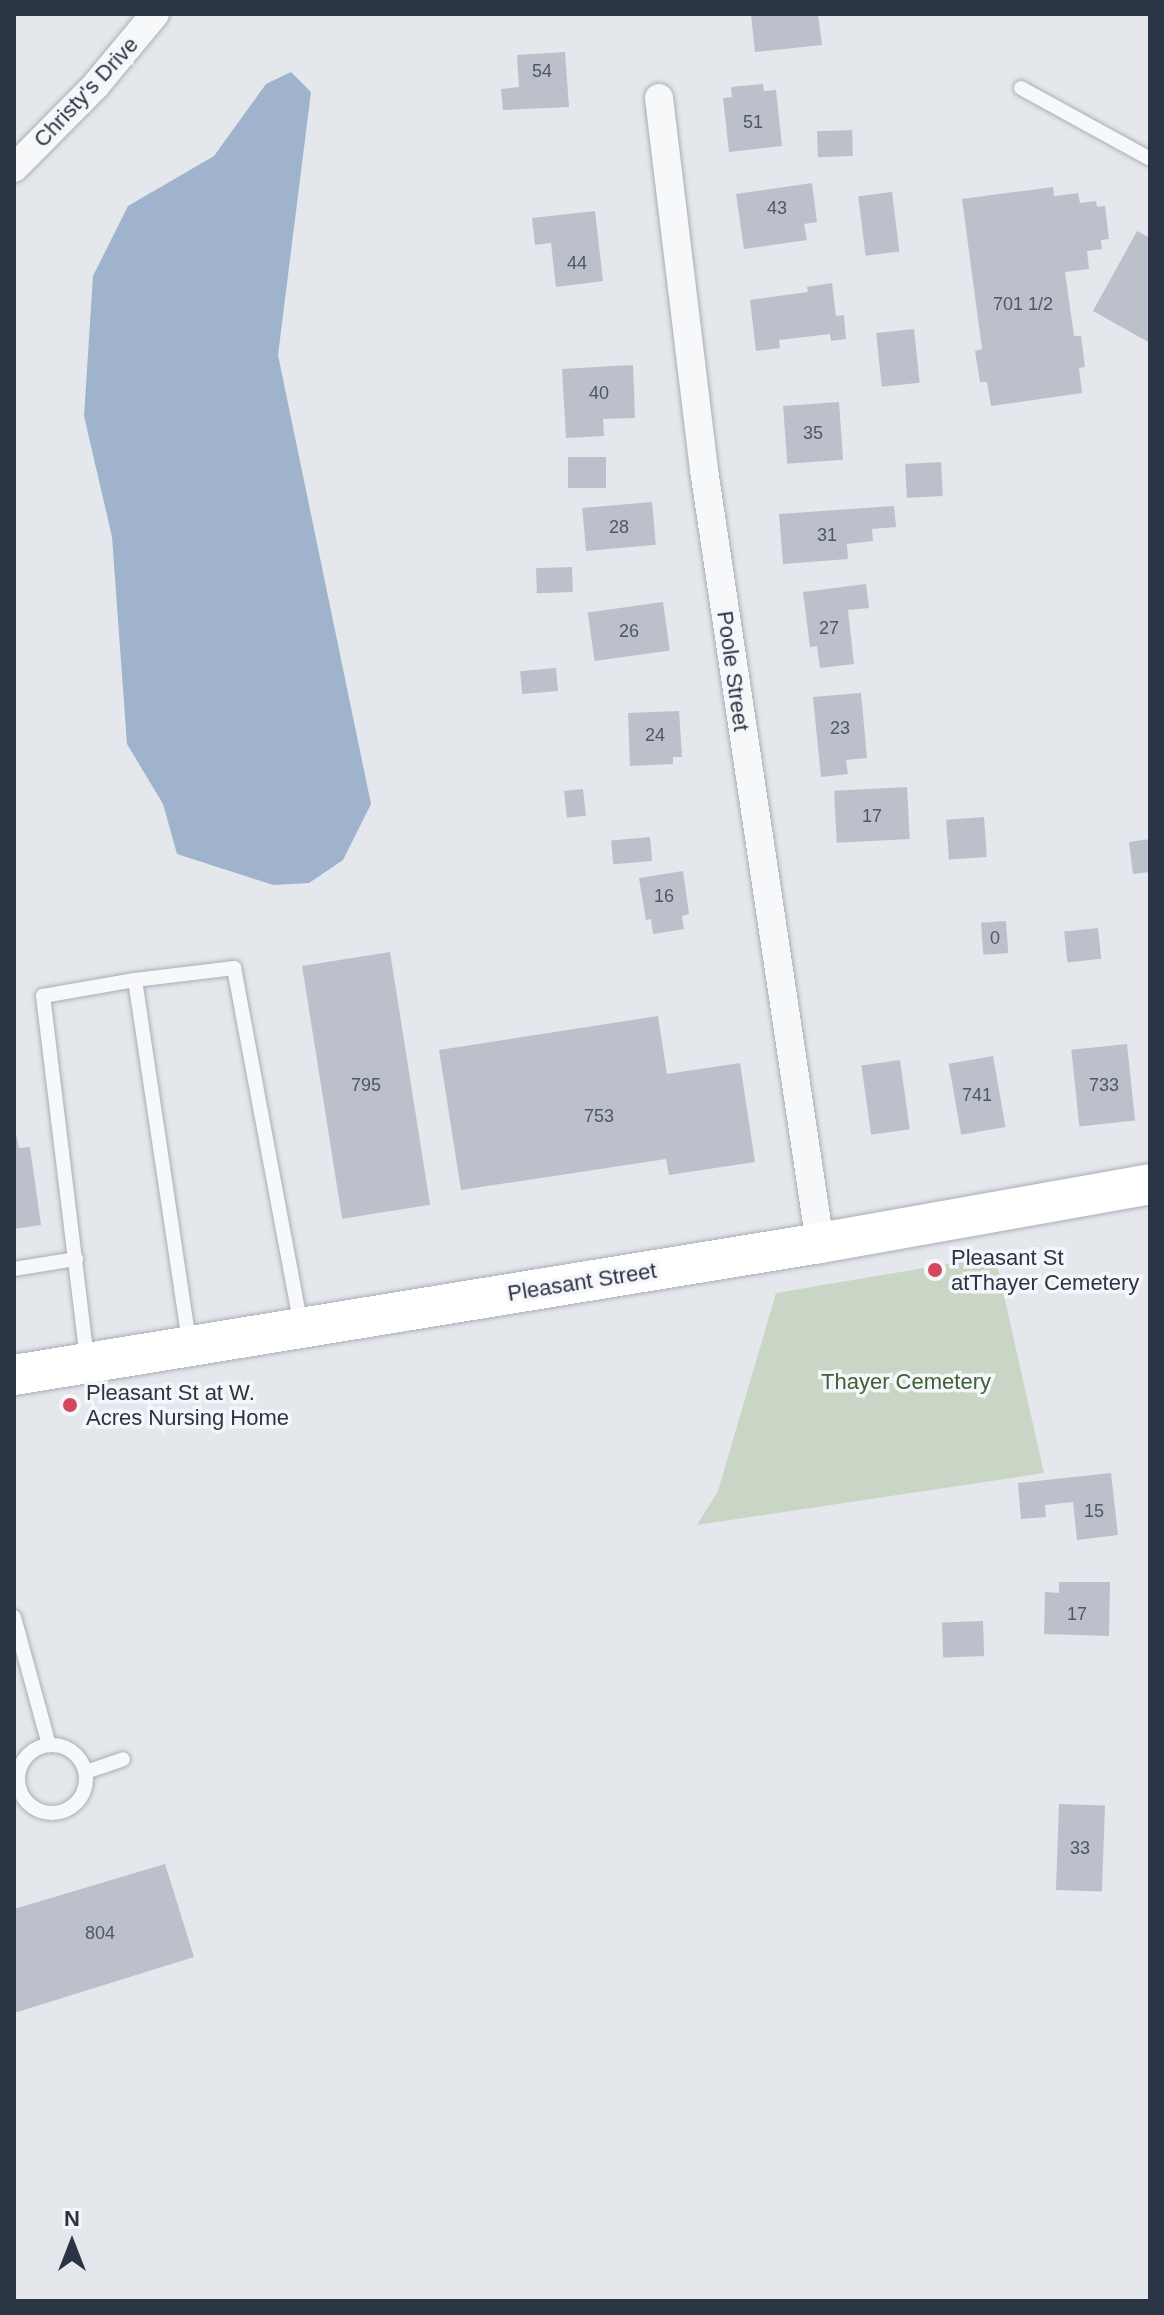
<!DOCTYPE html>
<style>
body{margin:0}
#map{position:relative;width:1164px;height:2315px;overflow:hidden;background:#e4e7ec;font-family:Helvetica,sans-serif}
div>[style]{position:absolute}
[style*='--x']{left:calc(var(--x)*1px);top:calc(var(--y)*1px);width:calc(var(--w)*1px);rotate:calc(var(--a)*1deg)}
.green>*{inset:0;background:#c9d6c5}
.water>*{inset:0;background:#9fb4cc}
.building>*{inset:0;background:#bbc0ca;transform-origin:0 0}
.roads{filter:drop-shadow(0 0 2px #a9aeb7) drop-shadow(0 0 2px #a9aeb7)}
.service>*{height:14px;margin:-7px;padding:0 7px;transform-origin:7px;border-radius:7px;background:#f7f8fa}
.service>.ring{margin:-7px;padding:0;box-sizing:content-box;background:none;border:14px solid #f7f8fa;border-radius:50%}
.minor>*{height:28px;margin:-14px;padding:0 14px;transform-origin:14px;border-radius:14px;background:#f7f8fa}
.secondary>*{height:40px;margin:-20px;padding:0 20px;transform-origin:20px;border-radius:20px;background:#fff}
.dots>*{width:22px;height:22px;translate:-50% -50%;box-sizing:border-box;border:4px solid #f4f6f9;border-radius:50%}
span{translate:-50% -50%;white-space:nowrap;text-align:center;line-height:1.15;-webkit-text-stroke:7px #f4f6f9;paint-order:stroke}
.number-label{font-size:18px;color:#4f5766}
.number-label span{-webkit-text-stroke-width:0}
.street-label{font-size:22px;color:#2b3445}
.poi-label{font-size:22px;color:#2b3445}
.left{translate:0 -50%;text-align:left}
.park-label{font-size:22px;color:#3f6138}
.frame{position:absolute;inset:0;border:16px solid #2b3445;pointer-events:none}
.north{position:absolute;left:32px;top:2203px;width:80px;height:80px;-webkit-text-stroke:6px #f4f6f9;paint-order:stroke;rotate:0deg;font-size:22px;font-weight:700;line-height:32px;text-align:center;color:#2b3445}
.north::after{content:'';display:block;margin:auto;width:28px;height:36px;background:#2b3445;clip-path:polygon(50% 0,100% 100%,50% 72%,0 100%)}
</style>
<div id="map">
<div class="green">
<div style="clip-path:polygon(995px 1256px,1044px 1473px,697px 1525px,718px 1491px,776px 1293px)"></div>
</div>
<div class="water">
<div style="clip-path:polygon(291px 72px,311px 92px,278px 355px,371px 804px,343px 860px,309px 883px,273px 885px,177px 854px,163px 804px,127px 744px,112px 537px,84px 416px,93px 276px,128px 206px,214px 156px,266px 84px)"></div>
</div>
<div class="building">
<div style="clip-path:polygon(751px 14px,818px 14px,822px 45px,755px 52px)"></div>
<div style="clip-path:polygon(565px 52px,569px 107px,503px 110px,501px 89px,519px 87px,517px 55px)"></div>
<div style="clip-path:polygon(763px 84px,764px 91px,776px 90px,782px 146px,729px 152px,723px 98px,732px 97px,731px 87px)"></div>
<div style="left:852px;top:130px;width:26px;height:35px;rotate:88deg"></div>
<div style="clip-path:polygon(812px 183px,817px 222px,804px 224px,807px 240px,744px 249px,736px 194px)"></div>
<div style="clip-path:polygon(1053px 187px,1054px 196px,1078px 193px,1080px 203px,1096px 201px,1097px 207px,1105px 206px,1109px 239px,1101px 240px,1102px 249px,1087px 251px,1089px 269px,1065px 272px,1074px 336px,1081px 336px,1085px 367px,1079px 368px,1082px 393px,991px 406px,987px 382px,980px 382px,975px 351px,982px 349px,962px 199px)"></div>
<div style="left:892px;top:192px;width:60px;height:34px;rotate:83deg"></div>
<div style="clip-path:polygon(595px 211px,603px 281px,556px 287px,551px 243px,535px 245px,532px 218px)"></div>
<div style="clip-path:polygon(1137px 231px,1150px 238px,1150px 343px,1093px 311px)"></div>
<div style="clip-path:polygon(832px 283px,836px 316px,844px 315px,846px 339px,831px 341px,830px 334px,779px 340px,780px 348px,756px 351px,750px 300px,808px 292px,807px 287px)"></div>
<div style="left:914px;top:329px;width:54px;height:38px;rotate:84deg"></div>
<div style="clip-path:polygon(633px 365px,635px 418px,603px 419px,604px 436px,566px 438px,562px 369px)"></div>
<div style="left:839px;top:402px;width:58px;height:56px;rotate:86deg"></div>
<div style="left:568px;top:457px;width:38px;height:31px"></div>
<div style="left:941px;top:462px;width:34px;height:36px;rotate:87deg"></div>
<div style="left:652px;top:502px;width:43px;height:70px;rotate:85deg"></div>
<div style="clip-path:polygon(894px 506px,896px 527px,872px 529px,873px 541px,847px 544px,848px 559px,783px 564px,779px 514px)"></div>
<div style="left:572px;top:567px;width:25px;height:36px;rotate:88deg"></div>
<div style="clip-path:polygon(866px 584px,869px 608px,848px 610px,854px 664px,820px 668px,817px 646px,810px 647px,803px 592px)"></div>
<div style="left:663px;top:602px;width:49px;height:76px;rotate:82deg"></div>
<div style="left:556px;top:668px;width:23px;height:36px;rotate:85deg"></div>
<div style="clip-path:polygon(861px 693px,867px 758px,846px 760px,848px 774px,821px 777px,813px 697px)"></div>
<div style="clip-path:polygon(679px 711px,682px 757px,673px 757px,673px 764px,630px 766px,628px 713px)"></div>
<div style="left:907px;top:787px;width:52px;height:73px;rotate:87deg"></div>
<div style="left:583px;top:789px;width:27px;height:19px;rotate:84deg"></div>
<div style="left:984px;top:817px;width:40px;height:38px;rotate:86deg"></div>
<div style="left:650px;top:837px;width:24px;height:39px;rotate:85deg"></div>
<div style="clip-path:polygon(1150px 839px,1150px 872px,1133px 874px,1129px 842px)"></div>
<div style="clip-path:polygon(683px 871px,689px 914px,682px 916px,684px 929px,653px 934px,651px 919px,646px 920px,639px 878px)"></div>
<div style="left:1006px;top:921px;width:32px;height:25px;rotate:86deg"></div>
<div style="left:1098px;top:928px;width:31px;height:34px;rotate:84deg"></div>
<div style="left:390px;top:952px;width:256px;height:89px;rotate:81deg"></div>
<div style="clip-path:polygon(658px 1016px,667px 1074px,740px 1063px,755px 1162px,669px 1175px,666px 1159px,461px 1190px,439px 1050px)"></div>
<div style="left:1127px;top:1044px;width:77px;height:56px;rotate:84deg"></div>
<div style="left:993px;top:1056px;width:72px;height:45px;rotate:80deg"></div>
<div style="left:900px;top:1060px;width:70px;height:39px;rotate:82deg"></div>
<div style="clip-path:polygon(14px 1124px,19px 1148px,30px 1147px,41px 1225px,14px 1229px)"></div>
<div style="clip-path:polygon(1111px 1473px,1118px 1535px,1077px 1540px,1073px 1502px,1045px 1505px,1046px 1517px,1021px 1519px,1018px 1483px)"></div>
<div style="clip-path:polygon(1059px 1582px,1110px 1582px,1109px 1636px,1044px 1634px,1045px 1592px,1059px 1593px)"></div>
<div style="left:983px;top:1621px;width:35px;height:41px;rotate:88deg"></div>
<div style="left:1059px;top:1804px;width:46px;height:86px;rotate:2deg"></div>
<div style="clip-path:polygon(165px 1864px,194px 1957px,14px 2013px,14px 1909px)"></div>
</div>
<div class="roads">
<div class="service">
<div style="--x:1021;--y:88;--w:147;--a:28.8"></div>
<div style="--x:135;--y:980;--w:370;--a:81.5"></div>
<div style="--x:14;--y:1269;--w:63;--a:-9.2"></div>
<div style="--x:87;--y:1359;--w:366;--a:-96.9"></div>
<div style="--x:43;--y:996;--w:93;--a:-9.9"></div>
<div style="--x:135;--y:980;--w:100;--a:-6.9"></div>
<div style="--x:234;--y:968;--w:365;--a:79.4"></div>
<div style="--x:14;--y:1617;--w:133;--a:74.7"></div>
<div class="ring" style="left:18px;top:1745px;width:54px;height:54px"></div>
<div style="--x:86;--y:1772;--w:39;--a:-19"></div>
</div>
<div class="minor">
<div style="--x:659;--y:98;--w:375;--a:83.1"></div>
<div style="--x:704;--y:470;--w:782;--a:81.47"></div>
<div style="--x:14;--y:168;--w:117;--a:-45.3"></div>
<div style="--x:96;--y:85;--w:92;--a:-50.3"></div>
</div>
<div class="secondary">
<div style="--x:14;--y:1375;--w:817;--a:-9.3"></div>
<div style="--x:820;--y:1243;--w:335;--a:-10.1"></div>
</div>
</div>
<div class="dots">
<div style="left:935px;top:1270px;background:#d1495b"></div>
<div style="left:70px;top:1405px;background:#d1495b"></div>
</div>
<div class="number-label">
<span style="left:542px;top:71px">54</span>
<span style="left:753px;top:122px">51</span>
<span style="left:777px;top:208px">43</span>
<span style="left:577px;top:263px">44</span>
<span style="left:1023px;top:304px">701 1/2</span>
<span style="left:599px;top:393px">40</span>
<span style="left:813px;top:433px">35</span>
<span style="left:619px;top:527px">28</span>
<span style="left:827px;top:535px">31</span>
<span style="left:829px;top:628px">27</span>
<span style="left:629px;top:631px">26</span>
<span style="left:840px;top:728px">23</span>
<span style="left:655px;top:735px">24</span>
<span style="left:872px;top:816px">17</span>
<span style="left:664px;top:896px">16</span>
<span style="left:995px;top:938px">0</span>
<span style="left:366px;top:1085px">795</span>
<span style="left:1104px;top:1085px">733</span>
<span style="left:977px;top:1095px">741</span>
<span style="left:599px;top:1116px">753</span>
<span style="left:1094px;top:1511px">15</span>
<span style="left:1077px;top:1614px">17</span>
<span style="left:1080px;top:1848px">33</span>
<span style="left:100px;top:1933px">804</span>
</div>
<div class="street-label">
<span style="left:86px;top:92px;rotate:-47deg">Christy's Drive</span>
<span style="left:733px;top:671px;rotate:82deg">Poole Street</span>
<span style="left:582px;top:1282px;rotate:-9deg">Pleasant Street</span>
</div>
<div class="poi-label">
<span class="left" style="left:951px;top:1270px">Pleasant St<br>atThayer Cemetery</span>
<span class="left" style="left:86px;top:1405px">Pleasant St at W.<br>Acres Nursing Home</span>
</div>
<div class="park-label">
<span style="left:906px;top:1382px">Thayer Cemetery</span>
</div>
<div class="frame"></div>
<div class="north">N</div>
</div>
